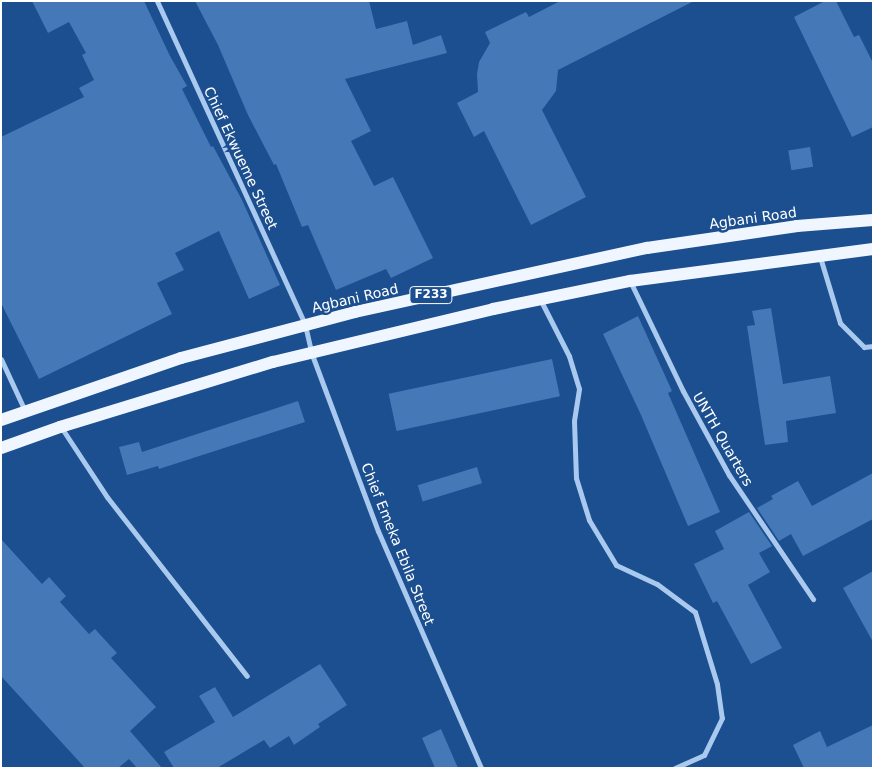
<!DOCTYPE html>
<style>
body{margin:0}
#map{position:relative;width:874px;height:769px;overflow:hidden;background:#1b4f8f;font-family:"DejaVu Sans",sans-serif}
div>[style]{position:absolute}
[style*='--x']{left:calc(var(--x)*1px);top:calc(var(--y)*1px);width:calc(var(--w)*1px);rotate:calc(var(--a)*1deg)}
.building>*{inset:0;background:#4478b7;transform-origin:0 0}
.street>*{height:5px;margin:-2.5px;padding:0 2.5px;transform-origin:2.5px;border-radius:2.5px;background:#a9c9ee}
.primary>*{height:12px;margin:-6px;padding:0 6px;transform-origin:6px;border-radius:6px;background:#f0f6ff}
span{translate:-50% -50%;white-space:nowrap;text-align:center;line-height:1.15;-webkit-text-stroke:5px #1b4f8f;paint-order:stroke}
.shield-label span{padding:1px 4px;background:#1b4f8f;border:1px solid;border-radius:4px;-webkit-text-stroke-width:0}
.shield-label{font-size:12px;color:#fff;font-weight:700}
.street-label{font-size:14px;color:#fff}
.frame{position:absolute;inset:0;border:2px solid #fff;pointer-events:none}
</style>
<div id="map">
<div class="building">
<div style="clip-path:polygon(32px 1px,144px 1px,170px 56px,187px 86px,182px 89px,211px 147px,213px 146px,242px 200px,280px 285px,249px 299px,219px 231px,175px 253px,184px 270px,157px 283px,172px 314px,39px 379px,1px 303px,1px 137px,84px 97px,79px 88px,94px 80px,82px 55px,86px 53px,69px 22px,48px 33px)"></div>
<div style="clip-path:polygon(195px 1px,369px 1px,376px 29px,407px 21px,413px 45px,441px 35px,447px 53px,345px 79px,371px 131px,351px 141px,374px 186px,393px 177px,433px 258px,391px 278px,386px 269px,336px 290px,308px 225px,302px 227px,276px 164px,274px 165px,248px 115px,218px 45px)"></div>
<div style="clip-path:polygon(560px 1px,694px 1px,558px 70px,556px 91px,542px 110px,586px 197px,531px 225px,484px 131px,474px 137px,457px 103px,478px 92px,477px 74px,479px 62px,490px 43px,485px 32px,526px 12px,529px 17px)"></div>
<div style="clip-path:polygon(825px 1px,836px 1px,854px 37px,859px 35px,873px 63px,873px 127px,852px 137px,794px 17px)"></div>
<div style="left:810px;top:147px;width:20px;height:22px;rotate:81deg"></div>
<div style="clip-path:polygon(771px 308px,783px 384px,830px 376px,836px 413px,786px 421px,788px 442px,765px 445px,747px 326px,755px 325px,752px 311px)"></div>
<div style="clip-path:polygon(638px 316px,672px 391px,668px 393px,720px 512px,688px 526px,641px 415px,603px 334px)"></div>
<div style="left:552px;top:359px;width:38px;height:167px;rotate:78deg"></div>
<div style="clip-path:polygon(298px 401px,305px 422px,159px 469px,158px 466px,127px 475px,119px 447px,139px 442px,142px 452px)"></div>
<div style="left:477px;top:467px;width:17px;height:62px;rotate:73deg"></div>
<div style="clip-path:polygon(873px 473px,873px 519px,803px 556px,791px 534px,779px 541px,757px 508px,773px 499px,771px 496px,798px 481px,812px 506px)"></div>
<div style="clip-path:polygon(749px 512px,772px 546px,759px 553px,770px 572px,748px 585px,782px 648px,751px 664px,717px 601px,713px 603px,694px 564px,724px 549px,715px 531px)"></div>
<div style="clip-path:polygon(1px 539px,42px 584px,49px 577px,66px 596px,60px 602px,89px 634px,95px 629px,117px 653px,111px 658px,156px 707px,130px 731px,162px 768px,137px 768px,129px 759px,118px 768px,85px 768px,1px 676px)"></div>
<div style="clip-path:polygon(873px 571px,873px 642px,843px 588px)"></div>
<div style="clip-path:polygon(320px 664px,347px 705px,318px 724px,320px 727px,294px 745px,289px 736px,270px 748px,264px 740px,217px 768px,174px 768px,164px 752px,215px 722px,199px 696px,215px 687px,233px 717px)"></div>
<div style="clip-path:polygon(873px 725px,873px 768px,804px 768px,793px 745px,820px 731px,827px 747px)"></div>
<div style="clip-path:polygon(441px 729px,458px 768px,435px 768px,422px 738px)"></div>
</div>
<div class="street">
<div style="--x:157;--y:1;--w:356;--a:65.4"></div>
<div style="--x:305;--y:325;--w:28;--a:77"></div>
<div style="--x:311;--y:352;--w:191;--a:69.5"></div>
<div style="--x:378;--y:531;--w:258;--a:66.5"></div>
<div style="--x:820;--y:257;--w:69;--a:73.1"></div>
<div style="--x:840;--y:323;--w:34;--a:45"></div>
<div style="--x:864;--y:347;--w:9;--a:-6"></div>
<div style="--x:630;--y:281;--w:122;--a:64.3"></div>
<div style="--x:683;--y:391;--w:96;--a:61.3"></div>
<div style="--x:729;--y:475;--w:150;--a:55.9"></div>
<div style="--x:541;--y:301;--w:62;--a:63"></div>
<div style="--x:569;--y:356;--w:34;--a:73"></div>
<div style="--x:579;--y:389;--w:32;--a:99"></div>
<div style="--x:574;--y:421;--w:57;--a:88"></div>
<div style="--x:576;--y:478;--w:44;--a:72.8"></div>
<div style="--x:589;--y:520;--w:52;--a:59"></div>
<div style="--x:616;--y:565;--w:45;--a:24.9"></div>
<div style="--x:657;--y:584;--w:47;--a:36.4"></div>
<div style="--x:695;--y:612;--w:75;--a:73"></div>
<div style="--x:717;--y:684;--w:34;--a:82"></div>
<div style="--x:722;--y:718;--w:41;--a:115.9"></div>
<div style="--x:704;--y:755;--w:32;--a:156"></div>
<div style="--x:1;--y:359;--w:57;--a:65.2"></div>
<div style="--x:61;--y:427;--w:84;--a:56.7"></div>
<div style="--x:107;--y:497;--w:227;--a:52"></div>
</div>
<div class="primary">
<div style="--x:1;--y:420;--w:190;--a:-19"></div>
<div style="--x:181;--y:358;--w:180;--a:-14.8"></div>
<div style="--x:355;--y:312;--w:299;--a:-12.4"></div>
<div style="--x:647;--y:248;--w:152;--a:-8.3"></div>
<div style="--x:797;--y:226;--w:76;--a:-4.5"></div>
<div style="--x:1;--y:448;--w:63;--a:-19.6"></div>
<div style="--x:60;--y:427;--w:223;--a:-17"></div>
<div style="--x:273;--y:362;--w:226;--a:-13.5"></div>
<div style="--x:493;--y:309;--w:140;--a:-11.6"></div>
<div style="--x:630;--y:281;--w:245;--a:-7.5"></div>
</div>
<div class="shield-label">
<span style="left:431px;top:295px">F233</span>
</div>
<div class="street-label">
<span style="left:241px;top:158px;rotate:65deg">Chief Ekwueme Street</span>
<span style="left:753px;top:218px;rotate:-8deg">Agbani Road</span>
<span style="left:355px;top:298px;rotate:-13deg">Agbani Road</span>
<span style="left:723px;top:439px;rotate:60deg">UNTH Quarters</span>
<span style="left:398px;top:544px;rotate:68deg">Chief Emeka Ebila Street</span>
</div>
<div class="frame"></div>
</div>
